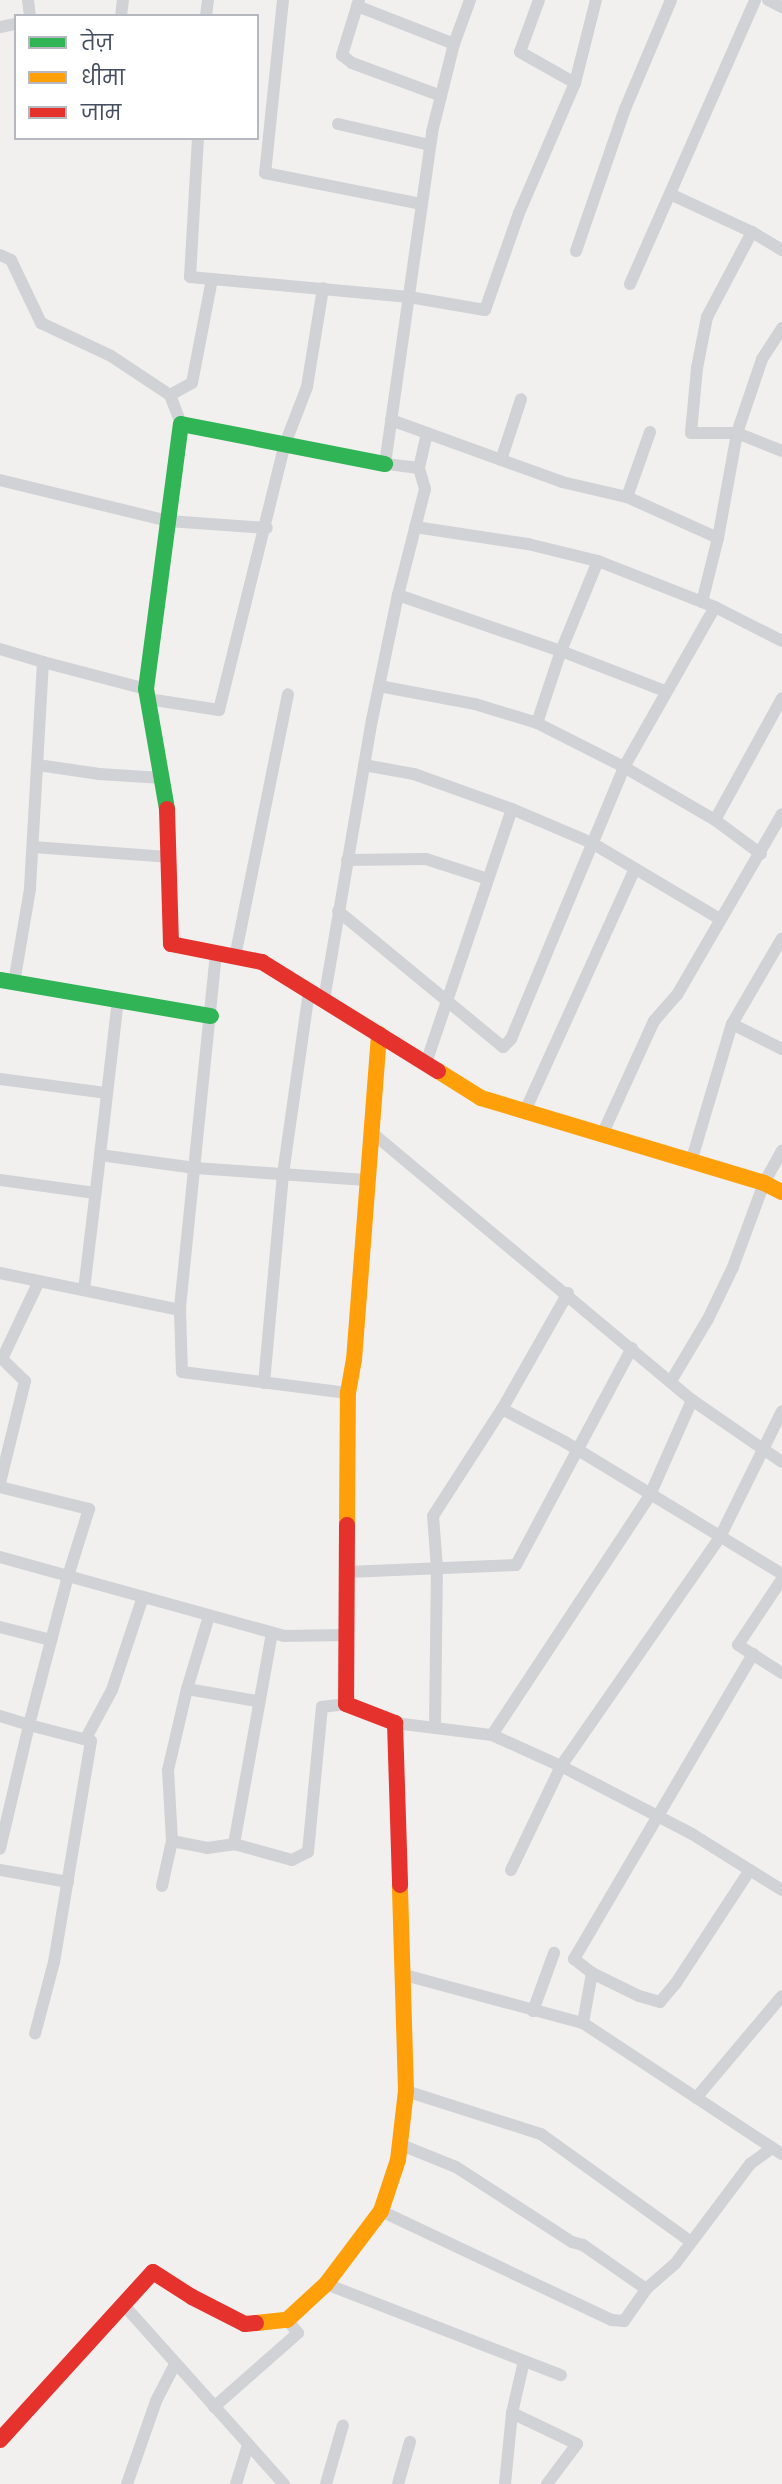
<!DOCTYPE html>
<meta charset="utf-8">
<style>
body{margin:0}
#map{position:relative;width:782px;height:2484px;overflow:hidden;background:#f1f0ef;font-family:Poppins,"Noto Sans Devanagari",sans-serif}
div>[style]{position:absolute}
[style*='--x']{left:calc(var(--x)*1px);top:calc(var(--y)*1px);width:calc(var(--w)*1px);rotate:calc(var(--a)*1deg)}
.street>*{height:12px;margin:-6px;padding:0 6px;transform-origin:6px;border-radius:6px;background:#d1d2d6}
.fast>*{height:16px;margin:-8px;padding:0 8px;transform-origin:8px;border-radius:8px;background:#30b455}
.slow>*{height:16px;margin:-8px;padding:0 8px;transform-origin:8px;border-radius:8px;background:#ff9f0a}
.jam>*{height:16px;margin:-8px;padding:0 8px;transform-origin:8px;border-radius:8px;background:#e5322d}
span{translate:-50% -50%;white-space:nowrap;text-align:center;line-height:1.15;-webkit-text-stroke:5px #fff;paint-order:stroke}
.legend{position:absolute;left:14px;top:14px;width:245px;height:126px;box-sizing:border-box;background:#fff;border:2px solid #b5b9bf;margin:0;padding:9px 12px;list-style:none;font-size:21px;color:#454f5f}
.legend li{display:flex;align-items:center;gap:14px;height:35px}
.legend b{width:35px;border:2px solid #b5b9bf}
</style>
<div id="map">
<div class="street">
<div style="--x:28;--y:0;--w:16;--a:83"></div>
<div style="--x:283;--y:0;--w:174;--a:95.9"></div>
<div style="--x:265;--y:173;--w:160;--a:11.2"></div>
<div style="--x:359;--y:0;--w:58;--a:107.2"></div>
<div style="--x:342;--y:55;--w:13;--a:39"></div>
<div style="--x:352;--y:63;--w:95;--a:20.3"></div>
<div style="--x:539;--y:0;--w:55;--a:110.1"></div>
<div style="--x:520;--y:52;--w:63;--a:29.4"></div>
<div style="--x:768;--y:0;--w:16;--a:27"></div>
<div style="--x:357;--y:6;--w:104;--a:21.4"></div>
<div style="--x:121;--y:16;--w:16;--a:-83"></div>
<div style="--x:206;--y:16;--w:16;--a:-83"></div>
<div style="--x:0;--y:27;--w:16;--a:-11"></div>
<div style="--x:338;--y:124;--w:94;--a:12.9"></div>
<div style="--x:198;--y:138;--w:139;--a:93.3"></div>
<div style="--x:190;--y:277;--w:220;--a:5.2"></div>
<div style="--x:409;--y:297;--w:77;--a:9.7"></div>
<div style="--x:485;--y:310;--w:103;--a:-70.7"></div>
<div style="--x:519;--y:213;--w:142;--a:-66.7"></div>
<div style="--x:575;--y:83;--w:86;--a:-75.8"></div>
<div style="--x:670;--y:194;--w:90;--a:24.9"></div>
<div style="--x:752;--y:232;--w:35;--a:31"></div>
<div style="--x:752;--y:232;--w:96;--a:117.9"></div>
<div style="--x:707;--y:317;--w:52;--a:101.1"></div>
<div style="--x:697;--y:368;--w:65;--a:95.3"></div>
<div style="--x:691;--y:433;--w:46;--a:0"></div>
<div style="--x:737;--y:433;--w:78;--a:-71.3"></div>
<div style="--x:762;--y:359;--w:37;--a:-57"></div>
<div style="--x:576;--y:251;--w:150;--a:-71"></div>
<div style="--x:625;--y:109;--w:118;--a:-67.1"></div>
<div style="--x:0;--y:255;--w:12;--a:24"></div>
<div style="--x:11;--y:260;--w:70;--a:64.5"></div>
<div style="--x:41;--y:323;--w:77;--a:25.2"></div>
<div style="--x:111;--y:356;--w:71;--a:33.5"></div>
<div style="--x:170;--y:395;--w:31;--a:69"></div>
<div style="--x:630;--y:284;--w:310;--a:-66.2"></div>
<div style="--x:170;--y:395;--w:25;--a:-29"></div>
<div style="--x:192;--y:383;--w:106;--a:-79.1"></div>
<div style="--x:391;--y:420;--w:182;--a:19.9"></div>
<div style="--x:562;--y:482;--w:67;--a:13"></div>
<div style="--x:627;--y:497;--w:100;--a:24.3"></div>
<div style="--x:718;--y:538;--w:107;--a:-79.7"></div>
<div style="--x:737;--y:433;--w:48;--a:21.8"></div>
<div style="--x:501;--y:460;--w:64;--a:-71.8"></div>
<div style="--x:419;--y:468;--w:36;--a:-77"></div>
<div style="--x:0;--y:480;--w:173;--a:13.7"></div>
<div style="--x:168;--y:521;--w:99;--a:4"></div>
<div style="--x:627;--y:497;--w:69;--a:-70.5"></div>
<div style="--x:415;--y:527;--w:114;--a:8.6"></div>
<div style="--x:528;--y:544;--w:72;--a:13.7"></div>
<div style="--x:598;--y:561;--w:126;--a:21.5"></div>
<div style="--x:715;--y:607;--w:75;--a:26.9"></div>
<div style="--x:398;--y:595;--w:172;--a:19"></div>
<div style="--x:561;--y:651;--w:111;--a:21"></div>
<div style="--x:702;--y:602;--w:66;--a:-76"></div>
<div style="--x:0;--y:649;--w:45;--a:16.8"></div>
<div style="--x:43;--y:662;--w:227;--a:93.3"></div>
<div style="--x:30;--y:889;--w:95;--a:99.7"></div>
<div style="--x:43;--y:662;--w:106;--a:14.7"></div>
<div style="--x:379;--y:686;--w:98;--a:10.6"></div>
<div style="--x:475;--y:704;--w:65;--a:17"></div>
<div style="--x:537;--y:723;--w:97;--a:26.8"></div>
<div style="--x:624;--y:767;--w:105;--a:30.2"></div>
<div style="--x:715;--y:820;--w:57;--a:36.5"></div>
<div style="--x:148;--y:699;--w:72;--a:8.8"></div>
<div style="--x:219;--y:710;--w:274;--a:-76.1"></div>
<div style="--x:285;--y:444;--w:61;--a:-68.9"></div>
<div style="--x:307;--y:387;--w:100;--a:-80.8"></div>
<div style="--x:537;--y:723;--w:76;--a:-71.6"></div>
<div style="--x:561;--y:651;--w:97;--a:-67.7"></div>
<div style="--x:38;--y:765;--w:62;--a:8.4"></div>
<div style="--x:99;--y:774;--w:63;--a:3.6"></div>
<div style="--x:364;--y:765;--w:51;--a:10.2"></div>
<div style="--x:414;--y:774;--w:104;--a:19.7"></div>
<div style="--x:512;--y:809;--w:87;--a:23"></div>
<div style="--x:592;--y:843;--w:149;--a:30.7"></div>
<div style="--x:715;--y:820;--w:139;--a:-61.2"></div>
<div style="--x:33;--y:847;--w:135;--a:4.2"></div>
<div style="--x:347;--y:860;--w:79;--a:-0.7"></div>
<div style="--x:426;--y:859;--w:65;--a:17.9"></div>
<div style="--x:338;--y:911;--w:214;--a:39.5"></div>
<div style="--x:503;--y:1047;--w:11;--a:-45"></div>
<div style="--x:511;--y:1039;--w:295;--a:-67.4"></div>
<div style="--x:624;--y:767;--w:184;--a:-60.4"></div>
<div style="--x:216;--y:953;--w:359;--a:95.8"></div>
<div style="--x:180;--y:1310;--w:62;--a:88.2"></div>
<div style="--x:182;--y:1372;--w:167;--a:7.2"></div>
<div style="--x:235;--y:957;--w:268;--a:-78.6"></div>
<div style="--x:324;--y:1000;--w:284;--a:-80.3"></div>
<div style="--x:372;--y:720;--w:128;--a:-78.3"></div>
<div style="--x:398;--y:595;--w:109;--a:-75.7"></div>
<div style="--x:425;--y:489;--w:22;--a:-106"></div>
<div style="--x:419;--y:468;--w:34;--a:-173"></div>
<div style="--x:385;--y:464;--w:335;--a:-81.9"></div>
<div style="--x:432;--y:132;--w:91;--a:-76"></div>
<div style="--x:454;--y:44;--w:47;--a:-70"></div>
<div style="--x:732;--y:1024;--w:56;--a:26.6"></div>
<div style="--x:426;--y:1063;--w:268;--a:-71.3"></div>
<div style="--x:0;--y:1079;--w:108;--a:7.5"></div>
<div style="--x:525;--y:1111;--w:266;--a:-65.6"></div>
<div style="--x:370;--y:1131;--w:420;--a:39.9"></div>
<div style="--x:692;--y:1400;--w:109;--a:34.6"></div>
<div style="--x:602;--y:1135;--w:125;--a:-65.5"></div>
<div style="--x:654;--y:1021;--w:35;--a:-49"></div>
<div style="--x:677;--y:995;--w:209;--a:-59.9"></div>
<div style="--x:100;--y:1155;--w:156;--a:-83.4"></div>
<div style="--x:691;--y:1162;--w:144;--a:-73.5"></div>
<div style="--x:732;--y:1024;--w:99;--a:-59.8"></div>
<div style="--x:0;--y:1180;--w:96;--a:7.8"></div>
<div style="--x:0;--y:1273;--w:184;--a:11.6"></div>
<div style="--x:84;--y:1290;--w:136;--a:-83.2"></div>
<div style="--x:100;--y:1155;--w:96;--a:7.8"></div>
<div style="--x:195;--y:1168;--w:171;--a:4"></div>
<div style="--x:568;--y:1293;--w:133;--a:119.6"></div>
<div style="--x:502;--y:1409;--w:71;--a:27.6"></div>
<div style="--x:565;--y:1442;--w:254;--a:31.3"></div>
<div style="--x:0;--y:1357;--w:35;--a:44"></div>
<div style="--x:25;--y:1381;--w:105;--a:103.8"></div>
<div style="--x:2;--y:1359;--w:86;--a:-64.6"></div>
<div style="--x:671;--y:1381;--w:72;--a:-59.2"></div>
<div style="--x:708;--y:1319;--w:58;--a:-64.3"></div>
<div style="--x:733;--y:1267;--w:90;--a:-69.7"></div>
<div style="--x:764;--y:1183;--w:37;--a:-61"></div>
<div style="--x:264;--y:1383;--w:210;--a:-84.8"></div>
<div style="--x:283;--y:1174;--w:185;--a:-81.9"></div>
<div style="--x:0;--y:1487;--w:92;--a:13.9"></div>
<div style="--x:89;--y:1509;--w:70;--a:107.4"></div>
<div style="--x:68;--y:1576;--w:224;--a:15.5"></div>
<div style="--x:284;--y:1636;--w:63;--a:-0.9"></div>
<div style="--x:0;--y:1557;--w:71;--a:15.6"></div>
<div style="--x:68;--y:1576;--w:154;--a:104.7"></div>
<div style="--x:29;--y:1725;--w:64;--a:14.5"></div>
<div style="--x:91;--y:1741;--w:224;--a:99.5"></div>
<div style="--x:54;--y:1962;--w:74;--a:104.8"></div>
<div style="--x:347;--y:1572;--w:169;--a:-2.4"></div>
<div style="--x:516;--y:1565;--w:246;--a:-61.9"></div>
<div style="--x:782;--y:1579;--w:79;--a:123.7"></div>
<div style="--x:738;--y:1645;--w:52;--a:32.5"></div>
<div style="--x:0;--y:1627;--w:53;--a:14.3"></div>
<div style="--x:187;--y:1689;--w:71;--a:9.7"></div>
<div style="--x:0;--y:1716;--w:30;--a:17"></div>
<div style="--x:29;--y:1725;--w:127;--a:103.2"></div>
<div style="--x:395;--y:1723;--w:98;--a:7.1"></div>
<div style="--x:492;--y:1735;--w:287;--a:-56.6"></div>
<div style="--x:650;--y:1495;--w:104;--a:-66.1"></div>
<div style="--x:435;--y:1728;--w:160;--a:-89.3"></div>
<div style="--x:437;--y:1568;--w:52;--a:-94.4"></div>
<div style="--x:433;--y:1516;--w:127;--a:-57.2"></div>
<div style="--x:492;--y:1735;--w:76;--a:24.2"></div>
<div style="--x:561;--y:1766;--w:148;--a:27.4"></div>
<div style="--x:692;--y:1834;--w:106;--a:31.9"></div>
<div style="--x:86;--y:1738;--w:55;--a:-61.6"></div>
<div style="--x:112;--y:1690;--w:98;--a:-71.6"></div>
<div style="--x:172;--y:1841;--w:36;--a:11"></div>
<div style="--x:207;--y:1848;--w:27;--a:-8"></div>
<div style="--x:234;--y:1844;--w:60;--a:15.4"></div>
<div style="--x:292;--y:1860;--w:18;--a:-27"></div>
<div style="--x:308;--y:1852;--w:146;--a:-84.5"></div>
<div style="--x:322;--y:1707;--w:24;--a:-7"></div>
<div style="--x:234;--y:1844;--w:214;--a:-79.8"></div>
<div style="--x:0;--y:1870;--w:69;--a:10"></div>
<div style="--x:511;--y:1870;--w:115;--a:-64.3"></div>
<div style="--x:561;--y:1766;--w:279;--a:-55.2"></div>
<div style="--x:720;--y:1537;--w:140;--a:-63.8"></div>
<div style="--x:162;--y:1886;--w:46;--a:-77.5"></div>
<div style="--x:172;--y:1841;--w:71;--a:-93.2"></div>
<div style="--x:168;--y:1770;--w:83;--a:-76.8"></div>
<div style="--x:187;--y:1689;--w:76;--a:-73.2"></div>
<div style="--x:592;--y:1973;--w:52;--a:26.1"></div>
<div style="--x:639;--y:1996;--w:22;--a:16"></div>
<div style="--x:660;--y:2002;--w:25;--a:-50"></div>
<div style="--x:676;--y:1983;--w:135;--a:-56.8"></div>
<div style="--x:401;--y:1974;--w:188;--a:15.1"></div>
<div style="--x:583;--y:2023;--w:238;--a:33.4"></div>
<div style="--x:533;--y:2011;--w:62;--a:-70.1"></div>
<div style="--x:583;--y:2023;--w:51;--a:-79.8"></div>
<div style="--x:592;--y:1973;--w:23;--a:-142"></div>
<div style="--x:574;--y:1959;--w:354;--a:-59.6"></div>
<div style="--x:406;--y:2091;--w:142;--a:17.7"></div>
<div style="--x:541;--y:2134;--w:183;--a:35.7"></div>
<div style="--x:696;--y:2098;--w:133;--a:-49.9"></div>
<div style="--x:399;--y:2144;--w:61;--a:22"></div>
<div style="--x:456;--y:2167;--w:138;--a:32.9"></div>
<div style="--x:572;--y:2242;--w:11;--a:15"></div>
<div style="--x:583;--y:2245;--w:77;--a:34.9"></div>
<div style="--x:381;--y:2211;--w:255;--a:25.3"></div>
<div style="--x:612;--y:2320;--w:12;--a:5"></div>
<div style="--x:624;--y:2321;--w:39;--a:-55"></div>
<div style="--x:646;--y:2289;--w:38;--a:-41"></div>
<div style="--x:675;--y:2264;--w:125;--a:-53.1"></div>
<div style="--x:750;--y:2164;--w:27;--a:-36"></div>
<div style="--x:326;--y:2284;--w:252;--a:21.2"></div>
<div style="--x:122;--y:2303;--w:243;--a:48.2"></div>
<div style="--x:214;--y:2407;--w:112;--a:-41.4"></div>
<div style="--x:298;--y:2333;--w:17;--a:-130"></div>
<div style="--x:512;--y:2413;--w:72;--a:25.5"></div>
<div style="--x:577;--y:2444;--w:50;--a:126.9"></div>
<div style="--x:127;--y:2484;--w:88;--a:-70.7"></div>
<div style="--x:156;--y:2401;--w:42;--a:-62.8"></div>
<div style="--x:236;--y:2484;--w:41;--a:-72.9"></div>
<div style="--x:326;--y:2484;--w:61;--a:-73.9"></div>
<div style="--x:398;--y:2484;--w:44;--a:-74.1"></div>
<div style="--x:505;--y:2484;--w:71;--a:-84.4"></div>
<div style="--x:512;--y:2413;--w:53;--a:-77"></div>
</div>
<div class="fast">
<div style="--x:167;--y:809;--w:122;--a:-99.9"></div>
<div style="--x:146;--y:689;--w:267;--a:-82.5"></div>
<div style="--x:181;--y:424;--w:208;--a:11.1"></div>
<div style="--x:0;--y:980;--w:214;--a:9.7"></div>
</div>
<div class="slow">
<div style="--x:438;--y:1071;--w:51;--a:32.1"></div>
<div style="--x:481;--y:1098;--w:295;--a:16.7"></div>
<div style="--x:764;--y:1183;--w:20;--a:27"></div>
<div style="--x:347;--y:1525;--w:132;--a:-89.6"></div>
<div style="--x:348;--y:1393;--w:34;--a:-80"></div>
<div style="--x:354;--y:1360;--w:327;--a:-85.6"></div>
<div style="--x:256;--y:2323;--w:31;--a:-6"></div>
<div style="--x:287;--y:2320;--w:53;--a:-42.7"></div>
<div style="--x:326;--y:2284;--w:91;--a:-53"></div>
<div style="--x:381;--y:2211;--w:54;--a:-71.6"></div>
<div style="--x:398;--y:2160;--w:69;--a:-83.4"></div>
<div style="--x:406;--y:2091;--w:206;--a:-91.7"></div>
</div>
<div class="jam">
<div style="--x:167;--y:809;--w:135;--a:88.3"></div>
<div style="--x:171;--y:944;--w:93;--a:11.2"></div>
<div style="--x:262;--y:962;--w:207;--a:31.8"></div>
<div style="--x:347;--y:1525;--w:179;--a:90.3"></div>
<div style="--x:346;--y:1704;--w:53;--a:21.2"></div>
<div style="--x:395;--y:1723;--w:162;--a:88.2"></div>
<div style="--x:0;--y:2440;--w:227;--a:-47.7"></div>
<div style="--x:153;--y:2272;--w:46;--a:32.7"></div>
<div style="--x:192;--y:2297;--w:59;--a:27"></div>
<div style="--x:245;--y:2324;--w:11;--a:-5"></div>
</div>
<ul class="legend">
<li><b style="height:9px;background:#30b455"></b>तेज़</li>
<li><b style="height:9px;background:#ff9f0a"></b>धीमा</li>
<li><b style="height:9px;background:#e5322d"></b>जाम</li>
</ul>
</div>
